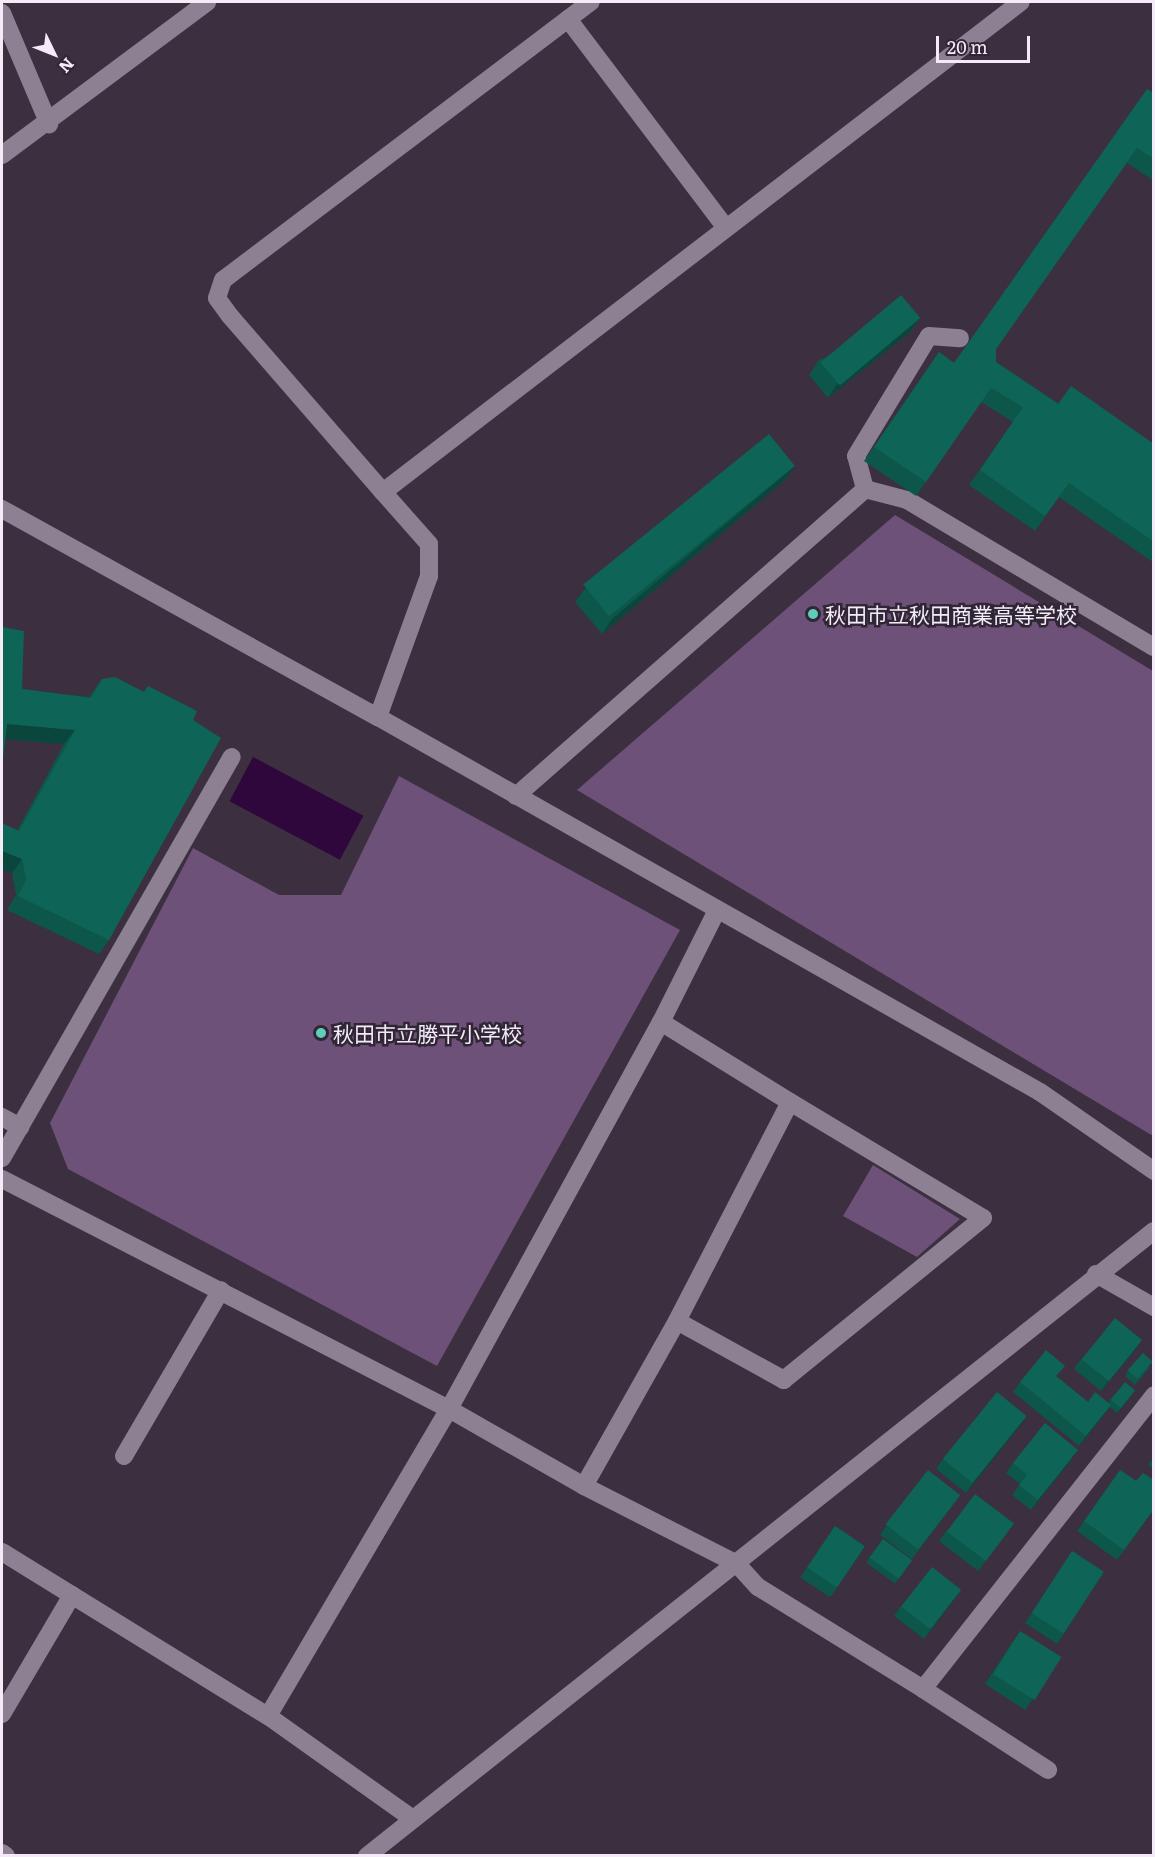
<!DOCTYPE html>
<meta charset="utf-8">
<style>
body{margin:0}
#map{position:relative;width:1155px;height:1857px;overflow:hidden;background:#3b2f40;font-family:Literata,"Noto Sans JP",serif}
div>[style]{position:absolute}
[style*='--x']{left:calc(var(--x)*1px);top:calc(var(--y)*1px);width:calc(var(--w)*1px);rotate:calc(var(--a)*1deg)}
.green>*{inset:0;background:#6d5178}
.water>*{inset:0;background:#2f073c;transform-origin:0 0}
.minor>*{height:18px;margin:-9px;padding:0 9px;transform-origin:9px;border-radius:9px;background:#8e8093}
.wall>*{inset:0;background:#0c564a;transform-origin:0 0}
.shaded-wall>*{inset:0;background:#0a463c}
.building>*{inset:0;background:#0e6456;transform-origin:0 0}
.dots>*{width:16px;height:16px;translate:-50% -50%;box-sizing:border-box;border:3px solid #312635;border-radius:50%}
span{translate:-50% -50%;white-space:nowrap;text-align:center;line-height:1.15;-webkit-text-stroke:5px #312635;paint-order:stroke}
.poi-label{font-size:21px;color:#f3ebf6}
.left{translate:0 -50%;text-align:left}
.frame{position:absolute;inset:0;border:3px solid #f3ebf6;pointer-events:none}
.north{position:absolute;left:24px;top:24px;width:60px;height:60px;-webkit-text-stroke:4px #312635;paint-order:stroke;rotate:133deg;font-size:16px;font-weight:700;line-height:24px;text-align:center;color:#f3ebf6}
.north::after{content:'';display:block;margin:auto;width:21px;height:27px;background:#f3ebf6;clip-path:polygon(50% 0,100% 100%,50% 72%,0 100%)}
.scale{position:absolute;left:936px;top:36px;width:94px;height:27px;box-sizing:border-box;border:3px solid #f3ebf6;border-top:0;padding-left:8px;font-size:18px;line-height:21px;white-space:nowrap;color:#f3ebf6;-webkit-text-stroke:4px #312635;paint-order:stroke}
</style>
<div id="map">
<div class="green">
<div style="clip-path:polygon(895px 515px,1153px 671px,1153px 1136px,577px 790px)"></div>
<div style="clip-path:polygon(399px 776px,680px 930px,437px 1366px,68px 1169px,50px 1123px,193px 848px,279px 895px,341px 895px)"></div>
<div style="clip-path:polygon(873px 1165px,960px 1219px,917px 1257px,843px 1216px)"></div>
</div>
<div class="water">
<div style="left:253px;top:757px;width:125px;height:50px;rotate:28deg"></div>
</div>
<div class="minor">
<div style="--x:2;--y:13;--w:121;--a:67.1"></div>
<div style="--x:568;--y:19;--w:262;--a:52.9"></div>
<div style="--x:2;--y:155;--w:256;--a:-36.7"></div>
<div style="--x:865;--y:489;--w:34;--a:-105"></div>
<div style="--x:856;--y:456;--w:140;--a:-58.7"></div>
<div style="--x:929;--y:336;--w:31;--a:4"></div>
<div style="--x:383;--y:492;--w:233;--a:-131"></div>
<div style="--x:230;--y:316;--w:22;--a:-126"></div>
<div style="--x:217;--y:298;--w:19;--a:-72"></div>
<div style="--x:223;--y:280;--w:461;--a:-37.1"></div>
<div style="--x:2;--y:509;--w:430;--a:29"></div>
<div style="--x:378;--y:717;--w:761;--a:29.53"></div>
<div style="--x:1040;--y:1092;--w:139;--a:34.7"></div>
<div style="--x:378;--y:717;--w:150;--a:-70.1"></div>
<div style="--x:429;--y:576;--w:32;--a:-90"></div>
<div style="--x:429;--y:544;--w:69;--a:-131.5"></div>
<div style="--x:383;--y:492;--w:804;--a:-37.53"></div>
<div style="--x:516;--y:796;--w:465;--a:-41.3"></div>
<div style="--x:865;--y:489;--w:43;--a:14.7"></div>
<div style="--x:907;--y:500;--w:287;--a:30.8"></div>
<div style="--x:661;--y:1022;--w:152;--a:31.8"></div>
<div style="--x:2;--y:1117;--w:21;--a:29"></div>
<div style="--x:2;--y:1158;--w:462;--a:-60.2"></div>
<div style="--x:2;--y:1179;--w:503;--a:27.23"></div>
<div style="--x:449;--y:1409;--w:155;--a:29.7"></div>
<div style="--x:584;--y:1486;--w:172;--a:27"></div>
<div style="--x:737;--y:1564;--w:31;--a:48"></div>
<div style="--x:758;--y:1587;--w:194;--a:31.7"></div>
<div style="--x:923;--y:1689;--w:374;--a:-51.8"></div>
<div style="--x:1096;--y:1274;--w:67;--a:29.6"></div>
<div style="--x:124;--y:1456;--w:192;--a:-59.7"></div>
<div style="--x:584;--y:1486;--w:189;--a:-60.6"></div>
<div style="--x:677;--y:1321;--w:246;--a:-62.7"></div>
<div style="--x:790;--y:1102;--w:225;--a:31"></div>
<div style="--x:983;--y:1218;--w:257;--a:140.9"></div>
<div style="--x:784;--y:1380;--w:122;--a:-151.1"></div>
<div style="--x:2;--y:1552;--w:312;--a:31.7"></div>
<div style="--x:268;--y:1716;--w:178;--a:35.4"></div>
<div style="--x:923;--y:1689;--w:149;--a:32.9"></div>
<div style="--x:2;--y:1714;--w:138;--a:-59.5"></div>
<div style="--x:268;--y:1716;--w:356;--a:-59.5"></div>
<div style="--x:449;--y:1409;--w:441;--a:-61.3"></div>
<div style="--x:661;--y:1022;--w:125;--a:-63.4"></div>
<div style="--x:2;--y:1853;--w:5;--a:37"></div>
<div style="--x:367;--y:1856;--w:1005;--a:-38.46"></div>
</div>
<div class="wall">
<div style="clip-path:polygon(1154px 93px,1154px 181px,1127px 163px,996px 349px,996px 362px,1154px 467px,1154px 563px,1059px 497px,1035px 531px,969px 485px,1013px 422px,981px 402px,916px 496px,864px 461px,939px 352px,954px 363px)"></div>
<div style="clip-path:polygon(920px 318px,910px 332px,828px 398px,809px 375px,819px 360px)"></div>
<div style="clip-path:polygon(795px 466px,785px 480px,602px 634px,575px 602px,586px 587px)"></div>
<div style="clip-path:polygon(2px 627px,22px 689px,89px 697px,102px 679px,144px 691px,148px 686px,193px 720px,109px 940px,99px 954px,7px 910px,16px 895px,12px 873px,17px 831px,64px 744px,5px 739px)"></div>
<div style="clip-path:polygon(1135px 1350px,1101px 1391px,1074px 1369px,1081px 1359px)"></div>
<div style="clip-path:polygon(1150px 1367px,1135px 1385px,1125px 1376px,1128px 1371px)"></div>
<div style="clip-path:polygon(1057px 1377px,1088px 1402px,1108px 1403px,1110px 1399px,1132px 1395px,1117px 1413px,1110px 1407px,1079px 1446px,1013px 1392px,1020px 1382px)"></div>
<div style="clip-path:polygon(1027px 1416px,966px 1493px,936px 1469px,943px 1459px)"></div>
<div style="clip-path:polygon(1154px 1457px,1154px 1470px,1148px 1465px)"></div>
<div style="clip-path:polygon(1071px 1460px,1031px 1510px,1012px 1495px,1020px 1484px,1006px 1473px,1013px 1463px)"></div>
<div style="clip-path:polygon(1120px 1470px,1136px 1481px,1154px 1509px,1117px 1560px,1077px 1531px)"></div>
<div style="clip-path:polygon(953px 1505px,912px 1559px,880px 1535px,887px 1525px)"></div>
<div style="left:835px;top:1526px;width:36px;height:62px;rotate:34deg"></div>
<div style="clip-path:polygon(946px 1531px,1007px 1533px,978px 1571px,939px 1541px)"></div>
<div style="left:883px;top:1539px;width:36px;height:29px;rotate:36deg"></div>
<div style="left:1072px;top:1551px;width:38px;height:86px;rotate:33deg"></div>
<div style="clip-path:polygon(961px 1590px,924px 1639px,894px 1616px,901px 1606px)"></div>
<div style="clip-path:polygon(1013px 1641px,1032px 1700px,1025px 1710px,985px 1684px)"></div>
</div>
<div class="shaded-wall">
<div style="clip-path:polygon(920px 318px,910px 332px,828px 398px,838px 383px)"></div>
<div style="clip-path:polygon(795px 466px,785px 480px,602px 634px,612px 619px)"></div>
<div style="clip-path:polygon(7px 724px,75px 730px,64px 744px,2px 739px)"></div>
<div style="clip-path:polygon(2px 851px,22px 859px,12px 873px,2px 869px)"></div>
<div style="clip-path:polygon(1142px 1340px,1135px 1350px,1101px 1391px,1108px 1381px)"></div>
<div style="clip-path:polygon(1111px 1405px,1104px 1415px,1079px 1446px,1086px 1436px)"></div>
<div style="clip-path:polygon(1027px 1416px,1020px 1426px,966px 1493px,973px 1483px)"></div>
<div style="clip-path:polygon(1078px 1450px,1071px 1460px,1031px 1510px,1038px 1500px)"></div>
<div style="clip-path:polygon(961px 1590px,954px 1600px,924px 1639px,931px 1629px)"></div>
</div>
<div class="building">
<div style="clip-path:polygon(1147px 89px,1154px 93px,1154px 159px,1137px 148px,996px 349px,996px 362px,1058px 404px,1071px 386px,1154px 444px,1154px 465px,1152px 467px,1154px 467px,1154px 542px,1069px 483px,1045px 516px,980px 470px,1023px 407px,991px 388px,926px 482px,874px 447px,939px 352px,954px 363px)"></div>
<div style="left:901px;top:295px;width:30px;height:105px;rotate:50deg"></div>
<div style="left:769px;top:434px;width:41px;height:239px;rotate:51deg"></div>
<div style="clip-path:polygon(2px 627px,24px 631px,22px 689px,91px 698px,102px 679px,115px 677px,144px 692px,148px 686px,197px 711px,193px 720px,221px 738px,109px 940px,18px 896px,26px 880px,22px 859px,2px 851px,2px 823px,19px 831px,75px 730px,7px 724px,2px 768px)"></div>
<div style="left:1115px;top:1318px;width:35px;height:53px;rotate:39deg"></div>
<div style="clip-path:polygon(1046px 1350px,1065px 1366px,1056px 1376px,1088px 1402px,1095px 1392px,1111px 1405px,1086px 1436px,1020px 1382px)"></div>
<div style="left:1143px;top:1353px;width:13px;height:23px;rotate:42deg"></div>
<div style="left:1125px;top:1382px;width:13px;height:23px;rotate:39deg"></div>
<div style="left:997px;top:1392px;width:38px;height:86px;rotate:39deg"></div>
<div style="clip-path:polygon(1045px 1423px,1078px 1450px,1038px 1500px,1019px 1485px,1027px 1475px,1013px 1463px)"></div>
<div style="left:928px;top:1470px;width:41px;height:69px;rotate:38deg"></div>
<div style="clip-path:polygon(1120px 1470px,1136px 1481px,1143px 1473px,1154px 1480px,1154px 1509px,1124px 1550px,1084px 1521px)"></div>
<div style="left:975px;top:1494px;width:49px;height:47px;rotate:37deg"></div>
<div style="left:835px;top:1526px;width:36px;height:50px;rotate:34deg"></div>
<div style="left:883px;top:1539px;width:36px;height:23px;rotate:36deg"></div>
<div style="left:1072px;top:1551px;width:38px;height:74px;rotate:33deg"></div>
<div style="left:932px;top:1567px;width:37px;height:50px;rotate:38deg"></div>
<div style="left:1020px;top:1631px;width:49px;height:51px;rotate:32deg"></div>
</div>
<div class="dots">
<div style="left:813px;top:614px;background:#5eceb8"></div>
<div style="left:321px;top:1033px;background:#5eceb8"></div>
</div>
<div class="poi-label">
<span class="left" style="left:825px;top:614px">秋田市立秋田商業高等学校</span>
<span class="left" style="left:333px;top:1033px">秋田市立勝平小学校</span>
</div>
<div class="frame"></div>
<div class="north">N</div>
<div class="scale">20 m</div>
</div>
